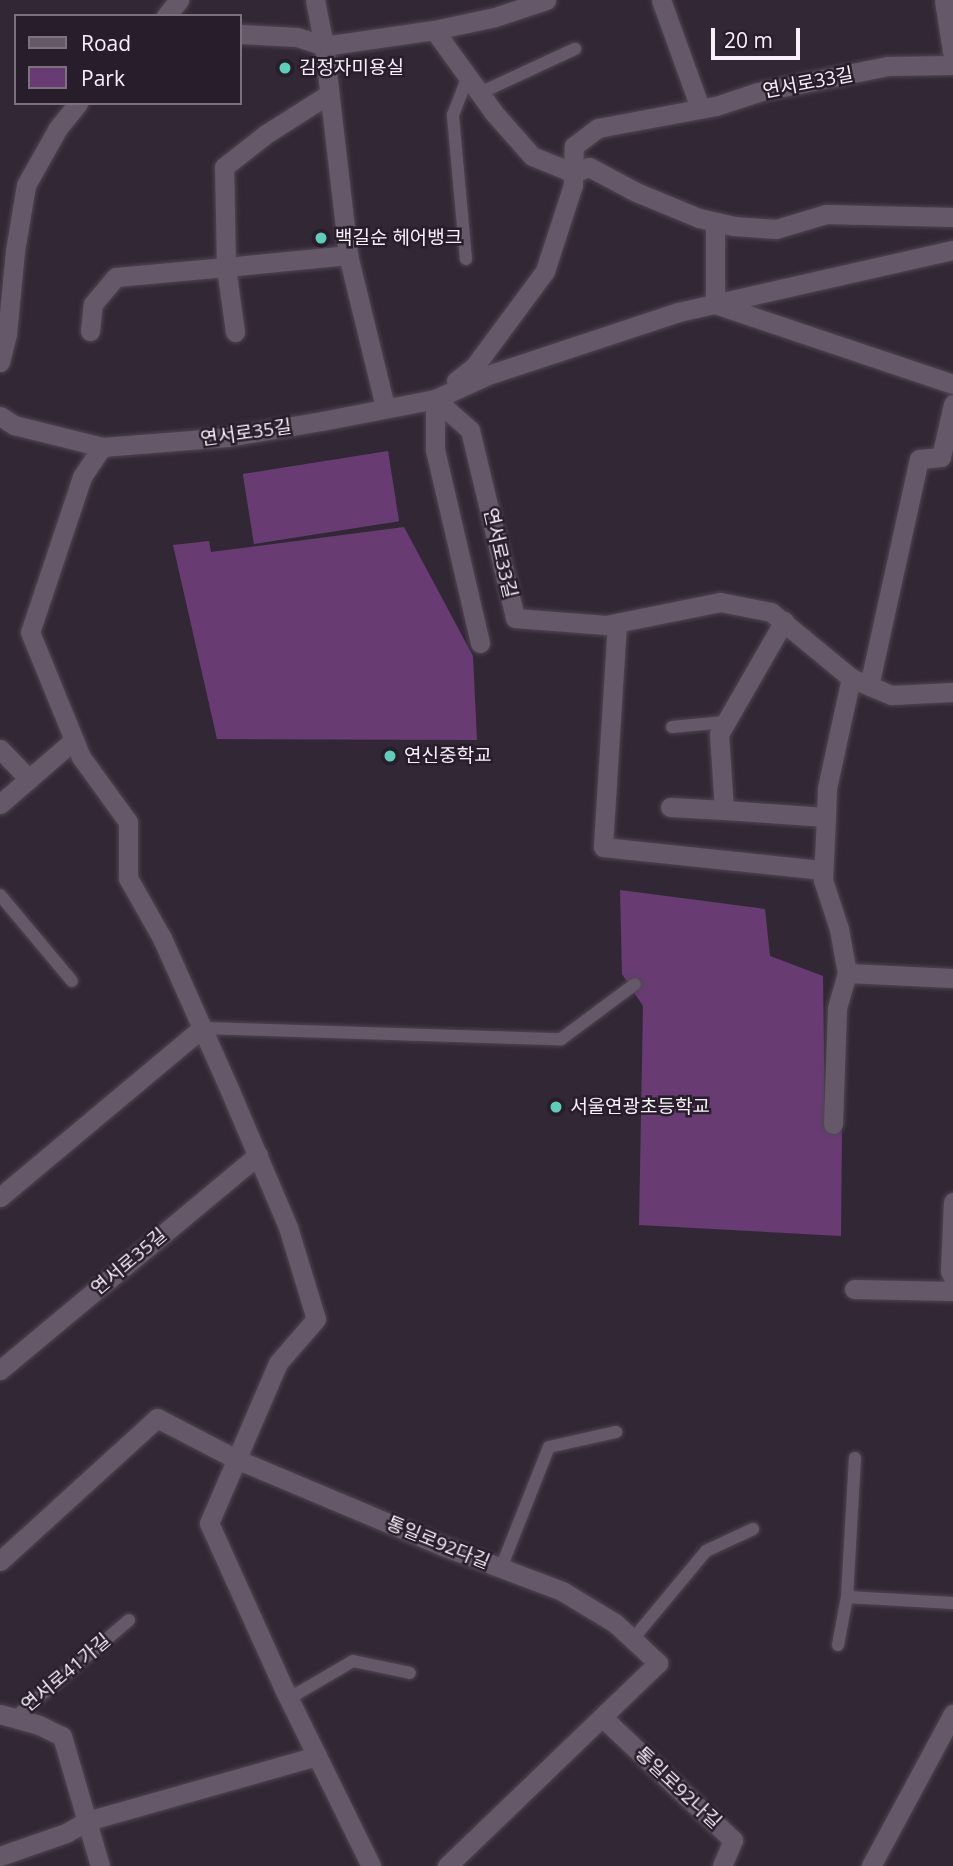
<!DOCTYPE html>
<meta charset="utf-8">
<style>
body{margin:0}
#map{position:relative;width:953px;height:1866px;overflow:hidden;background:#322835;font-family:"Open Sans","Noto Sans KR",sans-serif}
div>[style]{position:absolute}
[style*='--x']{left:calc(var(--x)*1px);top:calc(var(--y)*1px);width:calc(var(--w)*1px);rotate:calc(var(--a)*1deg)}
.green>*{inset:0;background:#683c73;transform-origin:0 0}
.roads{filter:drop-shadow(0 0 2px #4f4652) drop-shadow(0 0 2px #4f4652)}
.service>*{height:12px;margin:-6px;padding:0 6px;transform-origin:6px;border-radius:6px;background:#655969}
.minor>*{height:19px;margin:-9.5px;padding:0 9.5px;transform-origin:9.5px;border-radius:9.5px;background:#655969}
.dots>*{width:19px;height:19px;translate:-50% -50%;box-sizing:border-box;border:4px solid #281e2b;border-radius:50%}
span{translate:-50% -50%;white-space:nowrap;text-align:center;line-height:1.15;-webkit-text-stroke:5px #281e2b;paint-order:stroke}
.poi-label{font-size:19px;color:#f8f1fa}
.left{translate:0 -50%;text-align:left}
.street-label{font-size:19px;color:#f8f1fa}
.legend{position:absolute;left:14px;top:14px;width:228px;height:91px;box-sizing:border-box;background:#281e2b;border:2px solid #7b727e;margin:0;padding:9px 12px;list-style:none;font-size:21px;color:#f8f1fa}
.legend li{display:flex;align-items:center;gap:14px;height:35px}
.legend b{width:35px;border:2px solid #7b727e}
.scale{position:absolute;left:711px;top:28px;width:89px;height:32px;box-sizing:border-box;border:4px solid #f8f1fa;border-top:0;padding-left:9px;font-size:21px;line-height:24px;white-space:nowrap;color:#f8f1fa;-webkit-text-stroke:5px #281e2b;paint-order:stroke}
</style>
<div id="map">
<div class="green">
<div style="left:388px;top:451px;width:71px;height:147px;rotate:81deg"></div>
<div style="clip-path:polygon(404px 527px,473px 656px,477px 740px,217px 739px,173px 545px,209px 541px,211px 552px)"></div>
<div style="clip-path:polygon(620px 890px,765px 909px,770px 956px,823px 976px,825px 1129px,842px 1131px,841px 1236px,639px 1225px,643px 1006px,622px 974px)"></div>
</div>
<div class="roads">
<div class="service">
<div style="--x:480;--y:93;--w:105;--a:-24.9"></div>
<div style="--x:466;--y:259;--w:145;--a:-95.2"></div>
<div style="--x:453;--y:115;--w:42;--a:-69"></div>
<div style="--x:672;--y:727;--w:53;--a:-5.4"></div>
<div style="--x:0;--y:895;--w:112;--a:50.1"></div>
<div style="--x:202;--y:1028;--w:359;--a:1.8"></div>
<div style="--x:561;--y:1039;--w:92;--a:-36.6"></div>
<div style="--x:855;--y:1458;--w:139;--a:93.3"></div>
<div style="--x:847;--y:1597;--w:106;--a:3.2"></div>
<div style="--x:501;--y:1568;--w:130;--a:-68.4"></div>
<div style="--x:549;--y:1447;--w:69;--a:-12.6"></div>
<div style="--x:633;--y:1639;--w:114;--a:-50.3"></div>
<div style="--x:706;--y:1551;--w:52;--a:-25.1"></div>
<div style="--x:838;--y:1645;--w:49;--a:-79.4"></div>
<div style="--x:288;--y:1699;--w:75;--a:-30.3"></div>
<div style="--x:353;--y:1661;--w:58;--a:11.9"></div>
<div style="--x:14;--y:1718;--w:151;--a:-40.4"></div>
</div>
<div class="minor">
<div style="--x:315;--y:0;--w:47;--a:78.9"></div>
<div style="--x:324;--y:46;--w:111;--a:-8.3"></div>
<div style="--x:434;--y:30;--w:62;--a:-12"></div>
<div style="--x:495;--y:17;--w:54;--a:-18.4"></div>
<div style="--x:661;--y:0;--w:115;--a:70.1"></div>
<div style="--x:944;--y:0;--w:58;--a:81"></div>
<div style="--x:166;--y:16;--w:21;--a:-51"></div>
<div style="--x:434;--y:30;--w:102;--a:54.1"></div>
<div style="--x:494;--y:113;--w:57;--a:48.5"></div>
<div style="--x:532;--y:156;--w:45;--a:22"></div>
<div style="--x:574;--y:173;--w:16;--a:-22"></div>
<div style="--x:589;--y:167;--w:53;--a:28"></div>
<div style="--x:636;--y:192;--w:68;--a:22.4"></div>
<div style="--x:699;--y:218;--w:35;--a:13"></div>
<div style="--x:733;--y:226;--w:43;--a:4"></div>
<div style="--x:776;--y:229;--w:52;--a:-16.7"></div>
<div style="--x:826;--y:214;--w:127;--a:1.4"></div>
<div style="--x:240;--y:34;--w:57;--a:3"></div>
<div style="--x:297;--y:37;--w:28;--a:18"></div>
<div style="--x:324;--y:46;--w:210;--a:83.4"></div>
<div style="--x:348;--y:255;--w:156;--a:76.3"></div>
<div style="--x:715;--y:222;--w:82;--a:90"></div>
<div style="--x:715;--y:304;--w:251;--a:18.6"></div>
<div style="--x:90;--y:331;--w:27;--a:-84"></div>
<div style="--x:93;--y:304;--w:35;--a:-50"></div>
<div style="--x:116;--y:277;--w:110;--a:-5.2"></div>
<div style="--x:226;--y:267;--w:100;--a:-91.1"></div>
<div style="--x:224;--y:167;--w:53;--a:-38.2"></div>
<div style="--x:266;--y:134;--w:75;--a:-32.4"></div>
<div style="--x:235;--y:332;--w:66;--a:-97.9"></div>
<div style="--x:226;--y:267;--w:123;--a:-5.6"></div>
<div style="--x:0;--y:362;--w:29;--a:-76"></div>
<div style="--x:7;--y:334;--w:83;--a:-84.5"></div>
<div style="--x:15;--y:251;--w:67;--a:-80.5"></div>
<div style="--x:26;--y:185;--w:65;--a:-60.7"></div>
<div style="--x:58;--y:128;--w:32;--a:-51"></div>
<div style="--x:456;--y:381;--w:23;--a:-38"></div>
<div style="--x:474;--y:367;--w:119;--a:-53.5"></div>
<div style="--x:545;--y:271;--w:90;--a:-72"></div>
<div style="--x:573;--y:185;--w:39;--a:-89"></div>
<div style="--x:574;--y:146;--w:30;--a:-37"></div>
<div style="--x:598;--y:128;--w:120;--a:-10.6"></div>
<div style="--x:716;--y:106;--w:44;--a:-18.4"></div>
<div style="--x:758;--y:92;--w:133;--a:-11.3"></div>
<div style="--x:888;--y:66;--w:65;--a:-0.9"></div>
<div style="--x:0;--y:416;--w:17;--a:33"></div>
<div style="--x:14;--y:425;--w:91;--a:14"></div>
<div style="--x:102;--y:447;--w:126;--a:-4.5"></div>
<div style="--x:228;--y:437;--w:95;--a:-9.7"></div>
<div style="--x:322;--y:421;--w:115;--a:-11"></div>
<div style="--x:435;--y:399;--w:58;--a:-24.4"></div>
<div style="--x:488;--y:375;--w:201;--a:-18.3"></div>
<div style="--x:679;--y:312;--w:281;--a:-12.8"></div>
<div style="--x:102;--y:447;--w:36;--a:124"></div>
<div style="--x:82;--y:477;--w:163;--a:108.5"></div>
<div style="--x:30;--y:632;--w:135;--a:67.8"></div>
<div style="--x:81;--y:757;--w:80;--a:54.1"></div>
<div style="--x:128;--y:822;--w:56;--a:90"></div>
<div style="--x:128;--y:878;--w:69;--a:60.5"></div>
<div style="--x:162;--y:938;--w:167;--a:66"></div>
<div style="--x:230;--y:1091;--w:148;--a:66.9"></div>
<div style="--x:288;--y:1227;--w:96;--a:73.1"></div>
<div style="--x:316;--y:1319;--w:58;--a:130.8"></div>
<div style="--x:278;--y:1363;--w:174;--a:113.3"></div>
<div style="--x:209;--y:1523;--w:184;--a:65.7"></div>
<div style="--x:285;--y:1691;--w:195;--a:63.8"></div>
<div style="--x:784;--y:621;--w:130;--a:119.9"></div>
<div style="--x:719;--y:734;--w:76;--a:86.2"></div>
<div style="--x:724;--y:810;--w:102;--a:3.9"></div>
<div style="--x:826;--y:817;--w:29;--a:-88"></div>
<div style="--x:827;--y:788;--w:113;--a:-77.7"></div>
<div style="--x:617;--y:623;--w:224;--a:93.6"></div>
<div style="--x:603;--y:847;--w:221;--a:6"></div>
<div style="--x:480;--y:643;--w:198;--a:-103.1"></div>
<div style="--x:435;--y:450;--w:51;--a:-90"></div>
<div style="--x:435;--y:399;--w:47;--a:41.5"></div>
<div style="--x:470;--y:430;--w:193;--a:76.5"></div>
<div style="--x:515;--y:618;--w:91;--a:4.4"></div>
<div style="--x:606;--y:625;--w:116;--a:-11.4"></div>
<div style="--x:720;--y:602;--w:52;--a:11.1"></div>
<div style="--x:771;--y:612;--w:104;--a:39.5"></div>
<div style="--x:851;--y:678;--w:43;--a:23"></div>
<div style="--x:891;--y:695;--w:62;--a:-2.8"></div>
<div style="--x:869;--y:686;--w:232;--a:-77.6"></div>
<div style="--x:919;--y:459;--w:22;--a:-5"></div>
<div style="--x:941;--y:457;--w:54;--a:-77.2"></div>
<div style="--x:0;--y:749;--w:42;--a:46"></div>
<div style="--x:0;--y:804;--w:98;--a:-40.9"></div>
<div style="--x:670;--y:807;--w:54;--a:3.2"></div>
<div style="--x:826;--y:817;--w:63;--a:92.7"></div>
<div style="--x:823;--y:880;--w:52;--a:71.9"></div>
<div style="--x:839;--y:929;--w:45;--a:79.7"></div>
<div style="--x:847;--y:973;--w:37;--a:106"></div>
<div style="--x:837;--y:1009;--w:115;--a:92"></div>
<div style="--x:847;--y:973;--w:106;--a:2.7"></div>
<div style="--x:0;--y:1197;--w:263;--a:-39.9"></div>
<div style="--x:953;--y:1202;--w:69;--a:92.5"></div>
<div style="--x:950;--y:1271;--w:7;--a:63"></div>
<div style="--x:854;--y:1289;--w:99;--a:1.2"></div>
<div style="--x:0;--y:1370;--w:336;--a:-39.8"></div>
<div style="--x:0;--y:1561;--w:212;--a:-42.3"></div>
<div style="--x:157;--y:1418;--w:89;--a:27.4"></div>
<div style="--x:236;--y:1459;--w:225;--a:22.8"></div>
<div style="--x:443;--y:1546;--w:127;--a:20.7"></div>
<div style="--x:562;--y:1591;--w:62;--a:31.1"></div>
<div style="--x:615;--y:1623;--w:59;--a:42.9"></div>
<div style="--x:658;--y:1663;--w:293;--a:136.1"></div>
<div style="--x:0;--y:1714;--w:41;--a:15.8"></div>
<div style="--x:39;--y:1725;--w:25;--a:26"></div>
<div style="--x:62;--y:1736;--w:135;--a:73.7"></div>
<div style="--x:602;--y:1717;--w:180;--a:43.2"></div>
<div style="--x:733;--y:1840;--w:28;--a:113"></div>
<div style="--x:0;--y:1856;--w:70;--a:-19.2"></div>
<div style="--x:66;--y:1833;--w:24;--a:-30"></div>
<div style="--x:87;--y:1821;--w:239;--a:-15.8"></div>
<div style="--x:871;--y:1866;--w:173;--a:-61.7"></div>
</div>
</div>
<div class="dots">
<div style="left:285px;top:68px;background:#5cceba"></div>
<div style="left:321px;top:238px;background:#5cceba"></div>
<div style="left:390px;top:756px;background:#5cceba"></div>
<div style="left:556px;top:1107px;background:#5cceba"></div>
</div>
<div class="poi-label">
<span class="left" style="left:299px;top:68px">김정자미용실</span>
<span class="left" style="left:335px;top:238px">백길순 헤어뱅크</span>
<span class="left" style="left:404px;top:756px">연신중학교</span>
<span class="left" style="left:570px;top:1107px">서울연광초등학교</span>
</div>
<div class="street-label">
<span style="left:808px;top:83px;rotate:-11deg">연서로33길</span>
<span style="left:246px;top:433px;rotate:-8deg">연서로35길</span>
<span style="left:500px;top:553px;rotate:77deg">연서로33길</span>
<span style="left:129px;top:1262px;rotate:-40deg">연서로35길</span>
<span style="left:438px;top:1543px;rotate:22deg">통일로92다길</span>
<span style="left:66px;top:1673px;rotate:-40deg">연서로41가길</span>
<span style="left:678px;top:1788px;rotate:43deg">통일로92나길</span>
</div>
<ul class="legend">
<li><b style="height:9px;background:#655969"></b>Road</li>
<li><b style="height:19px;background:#683c73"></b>Park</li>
</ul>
<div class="scale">20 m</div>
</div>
